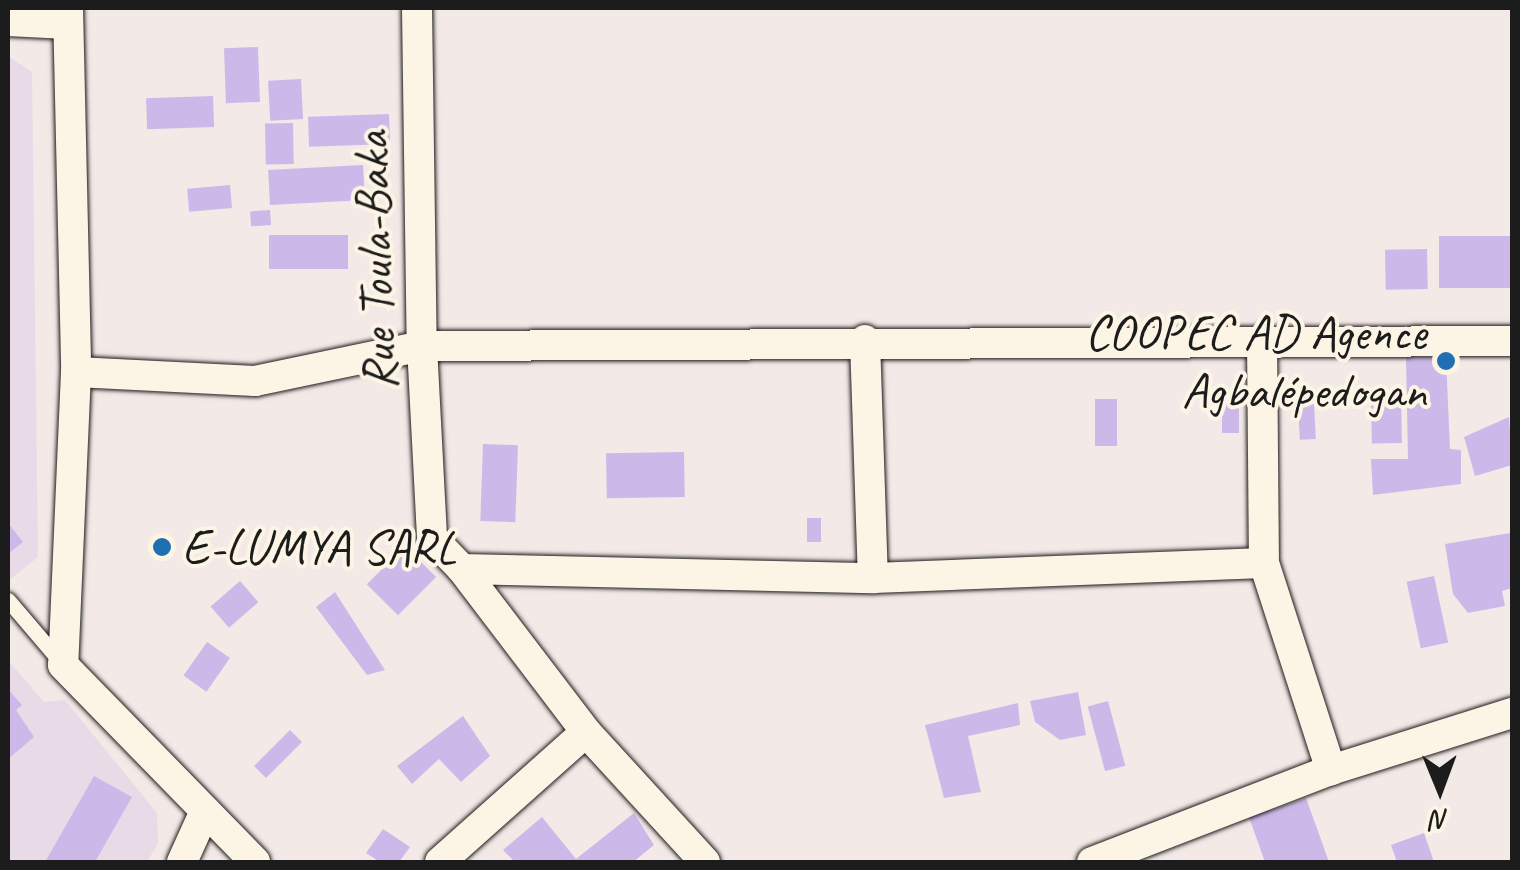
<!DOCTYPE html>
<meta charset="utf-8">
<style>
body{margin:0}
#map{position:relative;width:1520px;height:870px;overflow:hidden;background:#f3e9e6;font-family:Caveat,sans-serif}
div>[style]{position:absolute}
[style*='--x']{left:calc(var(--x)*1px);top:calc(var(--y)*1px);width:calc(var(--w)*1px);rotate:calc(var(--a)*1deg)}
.built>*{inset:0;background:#e8dbe7}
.building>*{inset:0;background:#cdb9e9;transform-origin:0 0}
.roads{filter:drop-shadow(0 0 2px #1c1c1c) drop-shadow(0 0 2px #1c1c1c)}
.service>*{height:15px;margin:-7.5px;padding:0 7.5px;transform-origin:7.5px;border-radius:7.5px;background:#fcf5e5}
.minor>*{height:30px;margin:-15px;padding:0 15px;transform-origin:15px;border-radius:15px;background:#fcf5e5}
.dots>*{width:28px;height:28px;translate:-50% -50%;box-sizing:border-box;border:5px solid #fcf5e5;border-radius:50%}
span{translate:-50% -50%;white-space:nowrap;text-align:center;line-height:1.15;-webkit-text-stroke:8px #fcf5e5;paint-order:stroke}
.street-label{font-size:50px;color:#1c1c1c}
.poi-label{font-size:50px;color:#1c1c1c}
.right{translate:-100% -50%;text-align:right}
.left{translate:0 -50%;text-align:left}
.frame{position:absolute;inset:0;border:10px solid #1c1c1c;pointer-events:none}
.north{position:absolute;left:1390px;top:740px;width:100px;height:100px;-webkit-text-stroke:8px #fcf5e5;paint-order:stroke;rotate:179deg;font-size:28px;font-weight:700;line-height:40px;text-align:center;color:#1c1c1c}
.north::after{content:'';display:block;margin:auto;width:35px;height:45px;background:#1c1c1c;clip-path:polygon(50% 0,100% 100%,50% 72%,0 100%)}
</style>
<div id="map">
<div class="built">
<div style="clip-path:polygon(8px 56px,32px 72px,38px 557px,8px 581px)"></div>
<div style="clip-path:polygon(8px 660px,44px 702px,65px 700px,157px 813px,158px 843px,147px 862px,8px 862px)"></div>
</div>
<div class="building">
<div style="left:258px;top:47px;width:55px;height:34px;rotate:88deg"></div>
<div style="left:301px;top:79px;width:40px;height:33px;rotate:87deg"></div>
<div style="left:213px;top:96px;width:31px;height:67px;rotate:88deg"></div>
<div style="left:389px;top:114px;width:30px;height:81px;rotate:88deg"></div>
<div style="left:293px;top:123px;width:41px;height:28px;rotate:89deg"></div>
<div style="left:363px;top:165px;width:35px;height:95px;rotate:87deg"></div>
<div style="left:230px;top:185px;width:23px;height:43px;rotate:85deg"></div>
<div style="left:270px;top:210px;width:15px;height:20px;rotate:86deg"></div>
<div style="left:269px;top:235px;width:79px;height:34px"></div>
<div style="left:1512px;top:236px;width:52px;height:73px;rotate:90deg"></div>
<div style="left:1427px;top:249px;width:40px;height:42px;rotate:89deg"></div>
<div style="clip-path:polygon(1406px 357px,1446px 357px,1450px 449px,1461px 450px,1461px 484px,1373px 495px,1371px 459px,1408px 459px)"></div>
<div style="left:1401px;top:393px;width:50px;height:30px;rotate:89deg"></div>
<div style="left:1095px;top:399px;width:22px;height:47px"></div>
<div style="left:1222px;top:402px;width:17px;height:31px"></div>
<div style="left:1314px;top:404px;width:35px;height:16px;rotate:87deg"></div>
<div style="clip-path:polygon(1509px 417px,1512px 465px,1475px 476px,1464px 437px)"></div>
<div style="left:483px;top:444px;width:35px;height:77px;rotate:2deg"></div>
<div style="left:684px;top:452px;width:45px;height:78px;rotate:89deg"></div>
<div style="left:807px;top:518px;width:14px;height:24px"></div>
<div style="clip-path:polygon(8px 523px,23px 542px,8px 554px)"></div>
<div style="clip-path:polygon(1510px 533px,1512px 588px,1502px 591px,1505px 606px,1468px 613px,1453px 594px,1445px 544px)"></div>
<div style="left:405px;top:546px;width:44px;height:54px;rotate:45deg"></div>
<div style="left:1434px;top:576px;width:68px;height:28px;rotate:78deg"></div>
<div style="left:240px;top:581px;width:28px;height:39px;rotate:49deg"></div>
<div style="clip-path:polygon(335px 592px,385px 670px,367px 675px,316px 607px)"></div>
<div style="left:207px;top:642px;width:28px;height:41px;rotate:35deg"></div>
<div style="clip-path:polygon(8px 689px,22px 705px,16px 710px,34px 737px,8px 759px)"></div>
<div style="clip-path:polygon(1078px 692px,1086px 735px,1060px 740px,1035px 722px,1030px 701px)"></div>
<div style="left:1108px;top:701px;width:67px;height:21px;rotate:75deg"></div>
<div style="clip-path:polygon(1018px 703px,1020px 725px,968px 736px,981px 792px,944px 798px,925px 725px)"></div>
<div style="clip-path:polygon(463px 716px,490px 756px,461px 782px,439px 759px,412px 784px,397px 766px)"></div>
<div style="left:290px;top:730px;width:17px;height:51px;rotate:45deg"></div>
<div style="clip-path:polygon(94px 776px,132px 797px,95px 862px,45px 862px)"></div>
<div style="clip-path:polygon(1306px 798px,1329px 862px,1265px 862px,1246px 809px,1266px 801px,1269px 811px)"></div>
<div style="clip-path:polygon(634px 813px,654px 845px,633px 862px,515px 862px,503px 850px,542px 817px,576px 859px)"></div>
<div style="clip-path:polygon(383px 829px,410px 847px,399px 862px,380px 862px,366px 853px)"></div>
<div style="clip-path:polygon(1424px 833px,1434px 862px,1397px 862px,1391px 845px)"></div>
</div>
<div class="roads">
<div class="service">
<div style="--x:8;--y:600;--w:80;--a:49.6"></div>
</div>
<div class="minor">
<div style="--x:68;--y:8;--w:364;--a:88.7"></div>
<div style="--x:76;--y:372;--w:293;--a:92.5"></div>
<div style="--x:63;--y:665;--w:275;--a:45.7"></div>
<div style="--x:417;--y:8;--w:338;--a:89.2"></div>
<div style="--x:422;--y:346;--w:192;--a:87"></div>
<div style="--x:432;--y:538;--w:43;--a:45.9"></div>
<div style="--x:462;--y:569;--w:205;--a:52.7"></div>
<div style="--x:586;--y:732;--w:176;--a:47.5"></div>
<div style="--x:8;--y:21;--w:59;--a:2.9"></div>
<div style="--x:865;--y:340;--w:238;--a:88.1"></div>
<div style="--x:1262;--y:340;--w:223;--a:89.5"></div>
<div style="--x:1264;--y:563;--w:218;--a:72.1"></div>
<div style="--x:76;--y:372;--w:179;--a:2.9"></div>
<div style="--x:255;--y:381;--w:171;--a:-11.8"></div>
<div style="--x:422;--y:346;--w:1090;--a:-0.26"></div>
<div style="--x:462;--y:569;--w:411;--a:1.3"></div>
<div style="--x:873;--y:578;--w:391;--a:-2.2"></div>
<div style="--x:182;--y:862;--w:56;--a:-65.7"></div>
<div style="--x:440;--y:862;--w:195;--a:-41.7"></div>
<div style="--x:1092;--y:862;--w:256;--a:-21.1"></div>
<div style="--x:1331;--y:770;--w:190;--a:-17.5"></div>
</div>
</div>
<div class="dots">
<div style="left:1446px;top:361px;background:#1f6fb2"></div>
<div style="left:162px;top:547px;background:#1f6fb2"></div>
</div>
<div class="street-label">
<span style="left:375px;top:261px;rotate:-92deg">Rue Toula-Baka</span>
</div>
<div class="poi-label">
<span class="right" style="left:1426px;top:361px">COOPEC AD Agence<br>Agbalépedogan</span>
<span class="left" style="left:182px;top:547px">E-LUMYA SARL</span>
</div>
<div class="frame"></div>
<div class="north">N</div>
</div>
